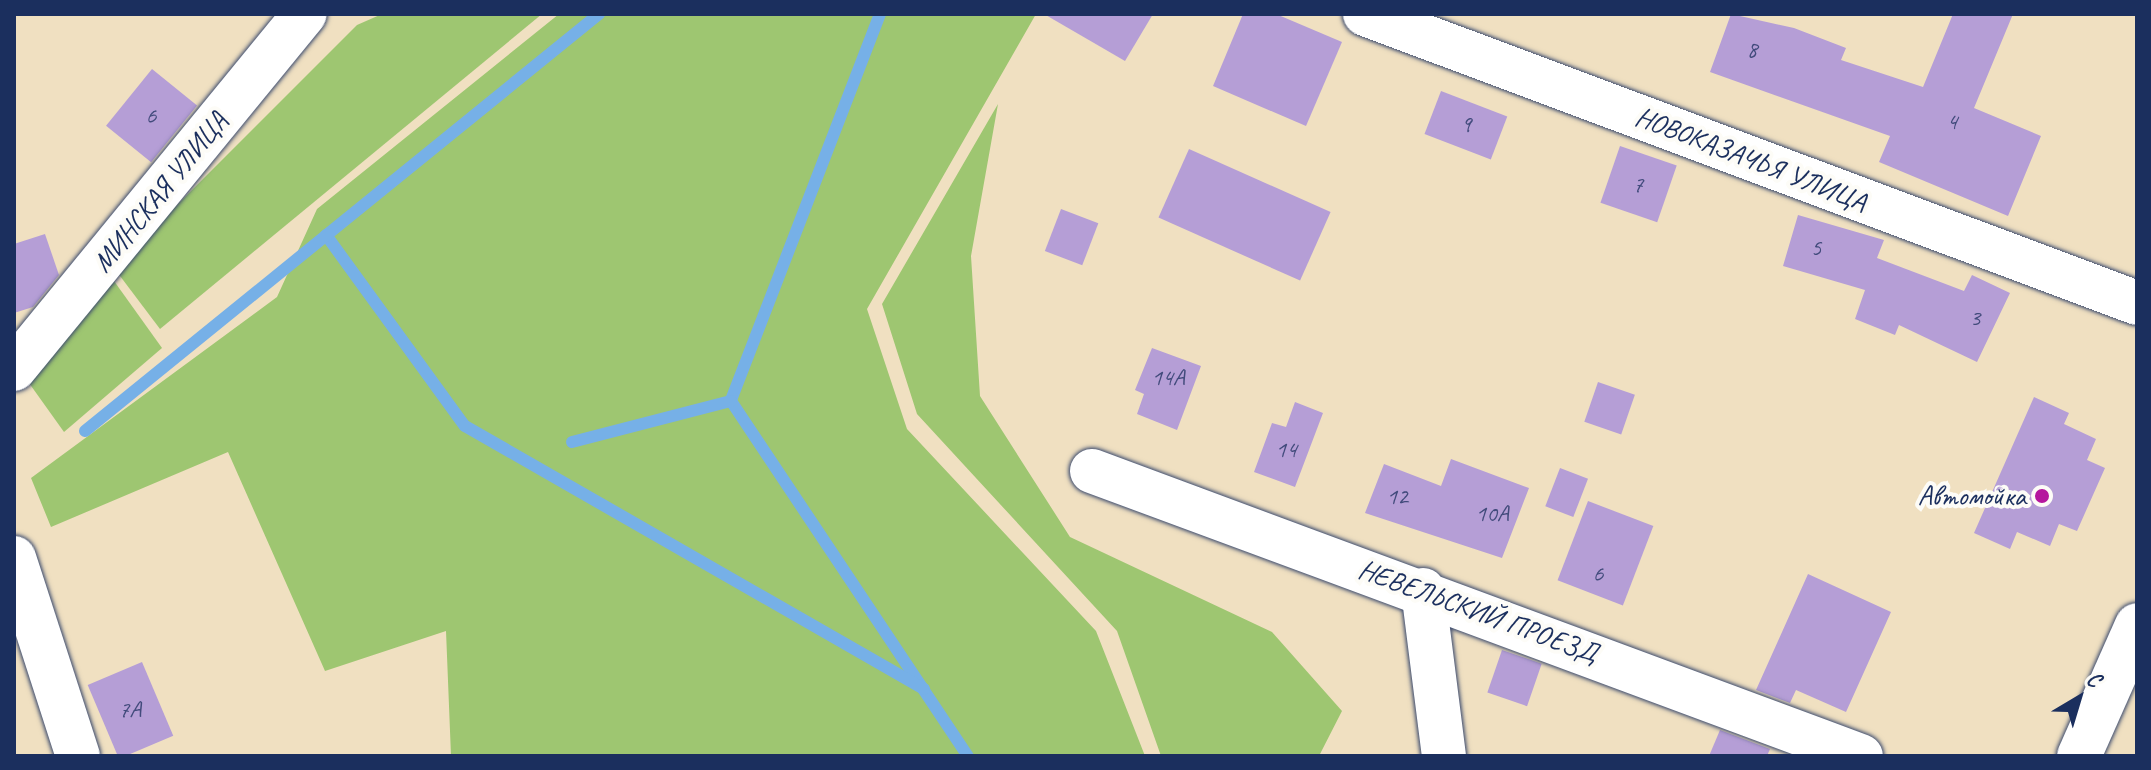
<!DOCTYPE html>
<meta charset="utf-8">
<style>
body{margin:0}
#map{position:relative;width:2151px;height:770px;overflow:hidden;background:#f0e0c1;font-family:Caveat,sans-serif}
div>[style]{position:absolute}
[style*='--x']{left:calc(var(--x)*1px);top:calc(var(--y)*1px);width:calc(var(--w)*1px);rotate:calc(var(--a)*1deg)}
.green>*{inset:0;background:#9ec671}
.stream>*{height:12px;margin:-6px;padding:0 6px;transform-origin:6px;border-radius:6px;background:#76b0e7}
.building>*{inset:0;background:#b59ed6;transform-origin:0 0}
.roads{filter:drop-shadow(0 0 2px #3b4a6d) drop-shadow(0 0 2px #3b4a6d)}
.minor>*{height:44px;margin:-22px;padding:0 22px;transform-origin:22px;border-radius:22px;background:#fff}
.primary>*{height:44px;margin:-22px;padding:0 22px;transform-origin:22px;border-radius:22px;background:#fff}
.dots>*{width:22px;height:22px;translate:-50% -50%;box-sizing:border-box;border:4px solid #fdfcf7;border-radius:50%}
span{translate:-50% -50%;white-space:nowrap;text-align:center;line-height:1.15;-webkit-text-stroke:8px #fdfcf7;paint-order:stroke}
.number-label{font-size:24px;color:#424b7c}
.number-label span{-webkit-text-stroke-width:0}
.street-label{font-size:28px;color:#1b2f5e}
.poi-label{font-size:28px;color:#1b2f5e}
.right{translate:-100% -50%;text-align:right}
.frame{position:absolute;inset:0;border:16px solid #1b2f5e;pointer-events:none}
.north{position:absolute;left:2039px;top:658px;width:80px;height:80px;-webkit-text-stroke:6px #fdfcf7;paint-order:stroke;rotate:38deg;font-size:22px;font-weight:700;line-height:32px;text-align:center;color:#1b2f5e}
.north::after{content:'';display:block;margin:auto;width:28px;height:36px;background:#1b2f5e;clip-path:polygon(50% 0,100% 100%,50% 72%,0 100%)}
</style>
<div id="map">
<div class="green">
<div style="clip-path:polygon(382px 14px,542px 14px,160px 329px,114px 268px,357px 25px)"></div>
<div style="clip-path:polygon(559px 14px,1036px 14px,867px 309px,907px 429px,1096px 631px,1145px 756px,451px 756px,446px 631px,325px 671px,228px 452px,51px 527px,31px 478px,277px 297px,317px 209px)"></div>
<div style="clip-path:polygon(998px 104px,971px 256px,980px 396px,1070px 537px,1272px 632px,1342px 711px,1319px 756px,1161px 756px,1117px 631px,917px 414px,882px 304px)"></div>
<div style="clip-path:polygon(109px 274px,162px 348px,64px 432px,24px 376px)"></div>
</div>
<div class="stream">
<div style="--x:880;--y:14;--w:415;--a:111.1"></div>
<div style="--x:731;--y:401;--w:427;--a:56.3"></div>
<div style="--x:326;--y:235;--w:236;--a:54"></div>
<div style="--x:465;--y:426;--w:529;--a:29.81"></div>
<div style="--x:85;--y:431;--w:662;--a:-39.05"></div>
<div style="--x:572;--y:442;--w:164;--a:-14.5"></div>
</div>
<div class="building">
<div style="clip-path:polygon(1044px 14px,1153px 14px,1125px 61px)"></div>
<div style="clip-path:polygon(1243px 14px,1276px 14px,1342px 42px,1306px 126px,1213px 86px)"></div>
<div style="clip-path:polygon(1731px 14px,1794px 28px,1846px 48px,1841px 60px,1923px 87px,1953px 14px,2013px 14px,1974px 108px,2041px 136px,2008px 216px,1879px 162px,1890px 136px,1710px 72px)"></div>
<div style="left:152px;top:69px;width:58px;height:73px;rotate:39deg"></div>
<div style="left:1441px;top:91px;width:71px;height:46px;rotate:21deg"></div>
<div style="left:1620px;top:146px;width:60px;height:60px;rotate:19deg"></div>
<div style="left:1189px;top:149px;width:155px;height:75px;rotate:24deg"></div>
<div style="left:1061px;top:209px;width:40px;height:45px;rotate:21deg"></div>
<div style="clip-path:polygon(1798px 215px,1884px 240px,1877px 258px,1964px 291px,1972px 275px,2010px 293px,1977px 362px,1899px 325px,1895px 335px,1855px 319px,1865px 290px,1783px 266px)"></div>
<div style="clip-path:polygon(45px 234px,59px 275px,33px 307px,14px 313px,14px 244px)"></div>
<div style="clip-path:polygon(1152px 348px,1201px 366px,1177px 430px,1137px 414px,1144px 394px,1135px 390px)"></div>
<div style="left:1598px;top:382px;width:39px;height:42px;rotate:19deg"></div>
<div style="clip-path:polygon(2034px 397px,2069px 413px,2064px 424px,2096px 439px,2087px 460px,2105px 468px,2077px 531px,2059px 524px,2050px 546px,2017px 532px,2010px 549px,1974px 533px)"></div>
<div style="clip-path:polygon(1295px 402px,1323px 413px,1295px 487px,1254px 472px,1272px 423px,1286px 427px)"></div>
<div style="clip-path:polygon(1451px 459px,1529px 488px,1502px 558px,1365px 513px,1384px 464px,1441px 486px)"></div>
<div style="left:1560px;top:468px;width:30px;height:41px;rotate:21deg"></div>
<div style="left:1588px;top:501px;width:70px;height:85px;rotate:21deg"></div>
<div style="clip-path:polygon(1808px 574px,1891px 612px,1846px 712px,1796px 690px,1790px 703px,1756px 690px)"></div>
<div style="left:1502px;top:650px;width:42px;height:45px;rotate:19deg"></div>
<div style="left:142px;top:662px;width:80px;height:59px;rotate:67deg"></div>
<div style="clip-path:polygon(1720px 730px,1770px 749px,1767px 756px,1709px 756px)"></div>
</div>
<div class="roads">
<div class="minor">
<div style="--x:1365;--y:14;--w:824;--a:20.52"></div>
<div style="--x:14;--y:369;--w:459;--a:-50.7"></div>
<div style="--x:1092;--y:471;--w:820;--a:20.34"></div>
<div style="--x:14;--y:558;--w:208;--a:72.1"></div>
<div style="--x:1423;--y:590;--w:167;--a:82.8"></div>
</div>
<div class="primary">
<div style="--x:2079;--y:756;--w:143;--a:-66.1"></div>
</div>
</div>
<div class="dots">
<div style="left:2042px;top:496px;background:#b5179e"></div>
</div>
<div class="number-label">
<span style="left:1752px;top:50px">8</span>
<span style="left:151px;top:116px">6</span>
<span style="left:1952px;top:122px">4</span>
<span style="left:1466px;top:125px">9</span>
<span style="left:1638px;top:185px">7</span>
<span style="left:1816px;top:248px">5</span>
<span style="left:1975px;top:318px">3</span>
<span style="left:1168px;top:378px">14А</span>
<span style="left:1286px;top:450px">14</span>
<span style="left:1397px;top:497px">12</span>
<span style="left:1492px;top:514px">10А</span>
<span style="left:1598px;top:574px">6</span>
<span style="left:130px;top:710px">7А</span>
</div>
<div class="street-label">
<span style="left:1751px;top:159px;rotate:21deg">НОВОКАЗАЧЬЯ УЛИЦА</span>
<span style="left:160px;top:192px;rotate:-51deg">МИНСКАЯ УЛИЦА</span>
<span style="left:1478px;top:611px;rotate:20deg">НЕВЕЛЬСКИЙ ПРОЕЗД</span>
</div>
<div class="poi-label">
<span class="right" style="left:2026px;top:496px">Автомойка</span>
</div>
<div class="frame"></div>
<div class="north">С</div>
</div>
